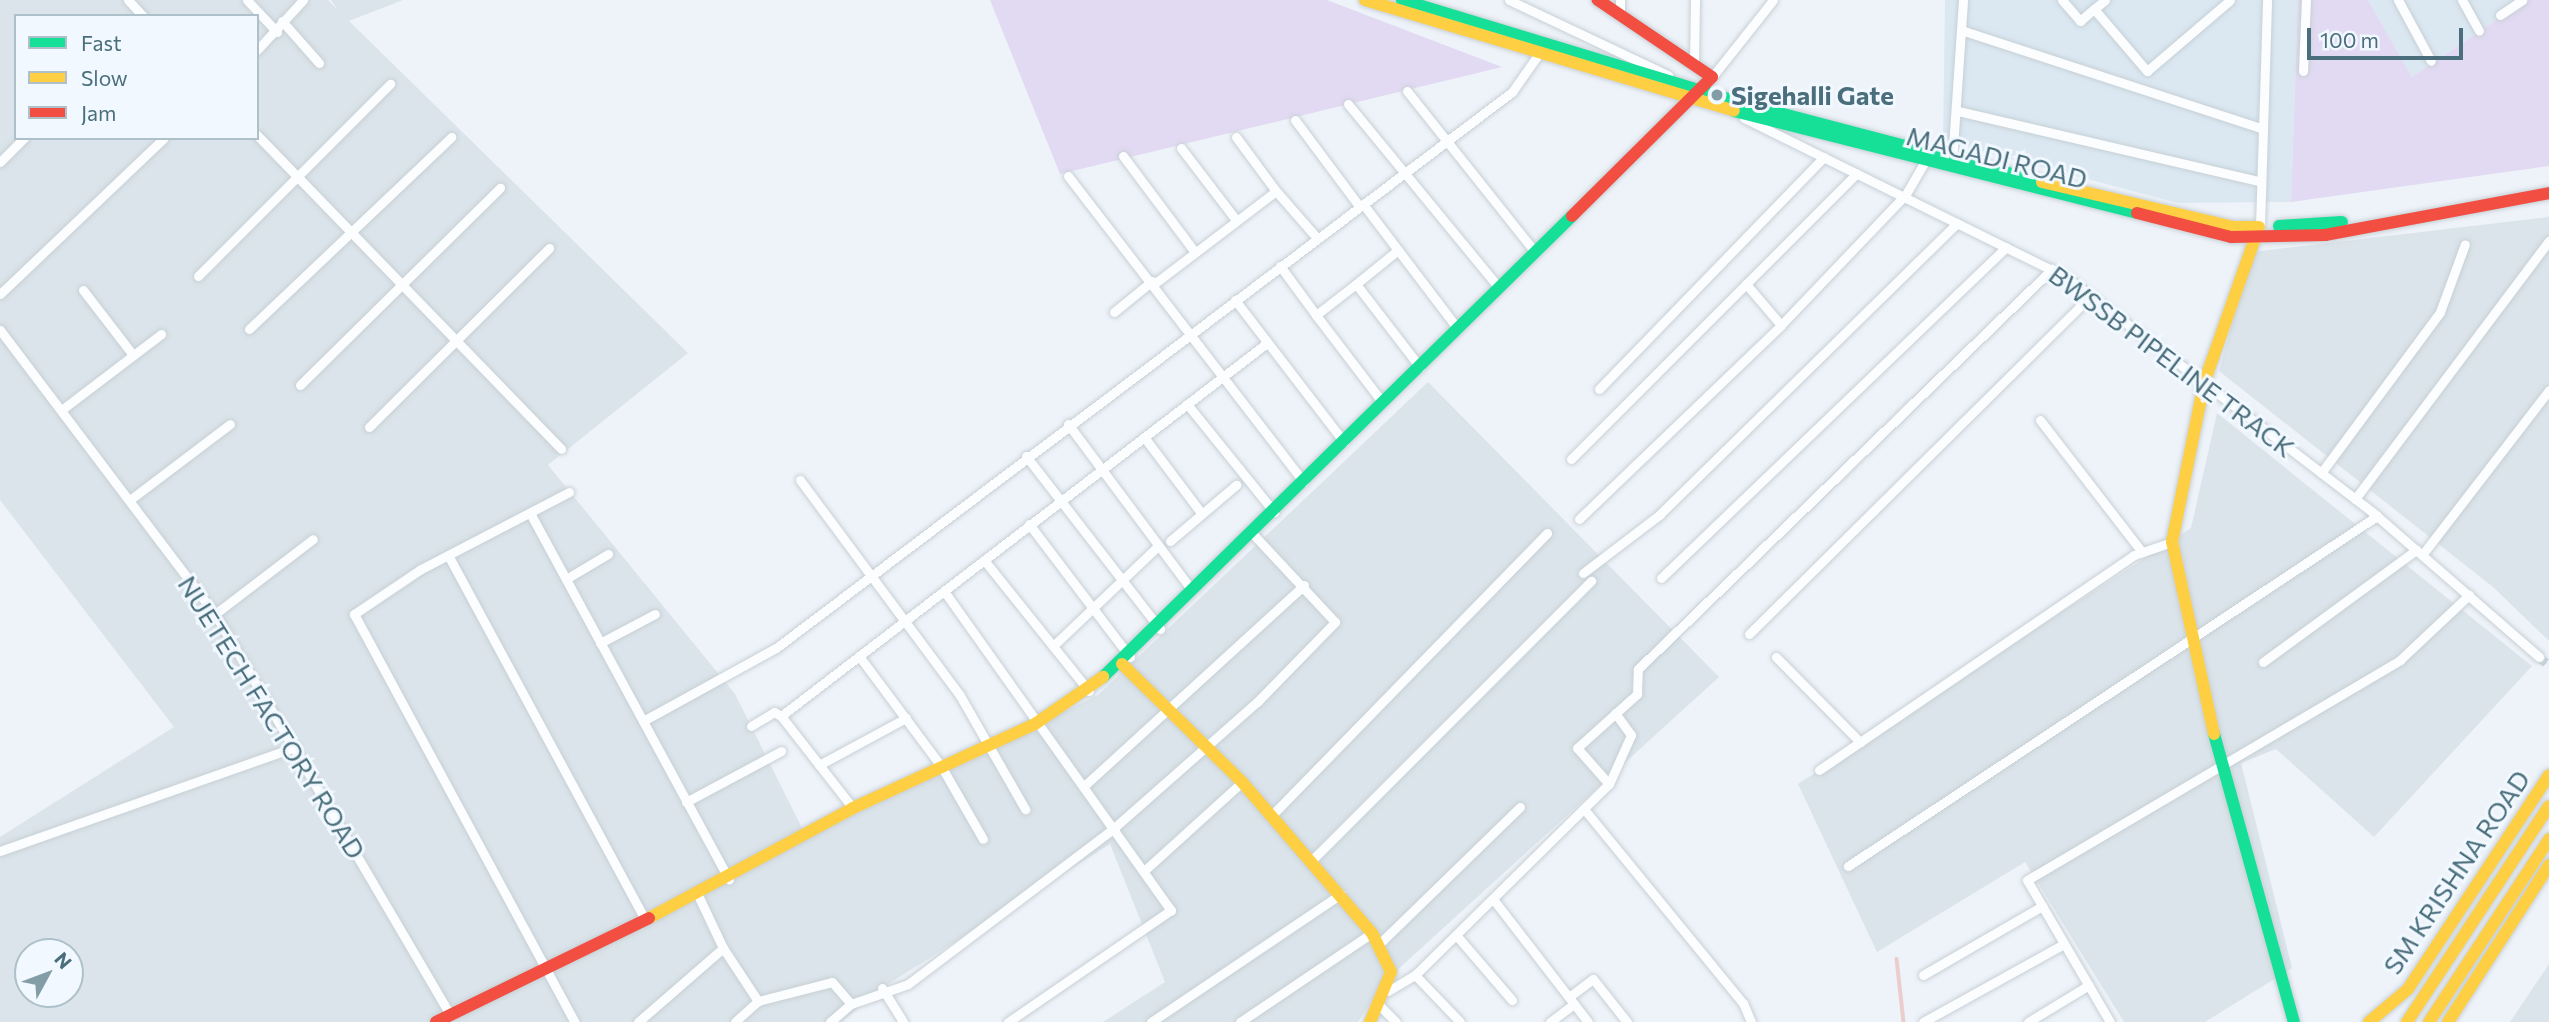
<!DOCTYPE html>
<style>
body{margin:0}
#map{position:relative;width:2549px;height:1022px;overflow:hidden;background:#eef3f9;font-family:Commissioner,sans-serif}
div>[style]{position:absolute}
[style*='--x']{left:calc(var(--x)*1px);top:calc(var(--y)*1px);width:calc(var(--w)*1px);rotate:calc(var(--a)*1deg)}
.residential>*{inset:0;background:#dbe8f2}
.industrial>*{inset:0;background:#dbe4ea}
.green>*{inset:0;background:#e2daf2}
.stream>*{height:3.5px;margin:-1.75px;padding:0 1.75px;transform-origin:1.75px;border-radius:1.75px;background:#ebcdce}
.street-tunnel>*{height:9px;margin-top:-4.5px;transform-origin:0;background:repeating-linear-gradient(90deg,#c5d2da 0 9px,transparent 0 13.5px)}
.roads{filter:drop-shadow(0 0 2px #c7d0d5) drop-shadow(0 0 2px #c7d0d5)}
.street>*{height:9px;margin:-4.5px;padding:0 4.5px;transform-origin:4.5px;border-radius:4.5px;background:#fcfdfe}
.fast>*{height:12px;margin:-6px;padding:0 6px;transform-origin:6px;border-radius:6px;background:#16e098}
.slow>*{height:12px;margin:-6px;padding:0 6px;transform-origin:6px;border-radius:6px;background:#ffcf43}
.jam>*{height:12px;margin:-6px;padding:0 6px;transform-origin:6px;border-radius:6px;background:#f24e42}
.dots>*{width:19px;height:19px;translate:-50% -50%;box-sizing:border-box;border:4px solid #f1f8ff;border-radius:50%}
span{translate:-50% -50%;white-space:nowrap;text-align:center;line-height:1.15;-webkit-text-stroke:6px #f1f8ff;paint-order:stroke}
.poi-label{font-size:26px;color:#4a6e7b;font-weight:700}
.left{translate:0 -50%;text-align:left}
.street-label{font-size:26px;color:#4a6e7b}
.legend{position:absolute;left:14px;top:14px;width:245px;height:126px;box-sizing:border-box;background:#f1f8ff;border:2px solid #aec1ca;margin:0;padding:9px 12px;list-style:none;font-size:21px;color:#4a6e7b}
.legend li{display:flex;align-items:center;gap:14px;height:35px}
.legend b{width:35px;border:2px solid #aec1ca}
.north{position:absolute;left:14px;top:938px;width:70px;height:70px;box-sizing:border-box;background:#f1f8ff;border:2px solid #aec1ca;border-radius:50%;rotate:49deg;font-size:19px;font-weight:700;line-height:28px;text-align:center;color:#4a6e7b}
.north::after{content:'';display:block;margin:auto;width:24px;height:32px;background:#839da7;clip-path:polygon(50% 0,100% 100%,50% 72%,0 100%)}
.scale{position:absolute;left:2307px;top:28px;width:156px;height:32px;box-sizing:border-box;border:4px solid #4a6e7b;border-top:0;padding-left:9px;font-size:21px;line-height:24px;white-space:nowrap;color:#4a6e7b;-webkit-text-stroke:5px #f1f8ff;paint-order:stroke}
</style>
<div id="map">
<div class="residential">
<div style="clip-path:polygon(1945px 0,2298px 0,2291px 202px,2178px 203px,1943px 141px)"></div>
<div style="clip-path:polygon(2368px 0,2526px 0,2412px 77px)"></div>
</div>
<div class="industrial">
<div style="clip-path:polygon(evenodd,0 0,328px 0,338px 10px,331px 0,403px 0,349px 21px,688px 353px,548px 465px,735px 694px,807px 838px,1098px 695px,1428px 382px,1719px 677px,1384px 982px,1358px 1022px,1103px 1022px,1165px 982px,1110px 844px,882px 988px,842px 1022px,0 1022px,0 837px,174px 727px,0 500px,0 0,16px 16px,257px 16px,257px 138px,16px 138px,16px 16px,0 0,28px 952px,70px 952px,70px 994px,28px 994px,28px 952px)"></div>
<div style="clip-path:polygon(2549px 217px,2549px 641px,2493px 587px,2219px 371px,2252px 252px)"></div>
<div style="clip-path:polygon(2217px 413px,2532px 666px,2374px 837px,2276px 749px,2241px 763px,2292px 968px,2205px 1022px,2124px 1022px,2025px 862px,1877px 952px,1798px 784px,2191px 528px)"></div>
<div style="clip-path:polygon(2549px 964px,2549px 1022px,2510px 1022px,2539px 979px)"></div>
</div>
<div class="green">
<div style="clip-path:polygon(990px 0,1327px 0,1502px 67px,1060px 174px)"></div>
<div style="clip-path:polygon(2298px 0,2368px 0,2412px 77px,2526px 0,2549px 0,2549px 166px,2291px 202px)"></div>
</div>
<div class="stream">
<div style="--x:1897;--y:959;--w:63;--a:83.7"></div>
</div>
<div class="street-tunnel">
<div style="--x:2539;--y:657;--w:13;--a:39"></div>
</div>
<div class="roads">
<div class="street">
<div style="--x:128;--y:0;--w:22;--a:47"></div>
<div style="--x:247;--y:0;--w:44;--a:46.8"></div>
<div style="--x:1509;--y:0;--w:176;--a:25.3"></div>
<div style="--x:2062;--y:0;--w:28;--a:49"></div>
<div style="--x:2080;--y:21;--w:18;--a:-41"></div>
<div style="--x:2094;--y:9;--w:82;--a:49.5"></div>
<div style="--x:2147;--y:71;--w:109;--a:-40.5"></div>
<div style="--x:2398;--y:0;--w:69;--a:61.6"></div>
<div style="--x:2462;--y:0;--w:35;--a:61"></div>
<div style="--x:2094;--y:9;--w:14;--a:-39"></div>
<div style="--x:1620;--y:13;--w:13;--a:-90"></div>
<div style="--x:2500;--y:15;--w:27;--a:-34"></div>
<div style="--x:282;--y:21;--w:56;--a:48.6"></div>
<div style="--x:1961;--y:30;--w:316;--a:18.1"></div>
<div style="--x:257;--y:50;--w:68;--a:-47.4"></div>
<div style="--x:1694;--y:65;--w:65;--a:-89.1"></div>
<div style="--x:2303;--y:71;--w:71;--a:-87.6"></div>
<div style="--x:1712;--y:77;--w:98;--a:-51.6"></div>
<div style="--x:1407;--y:91;--w:206;--a:51.5"></div>
<div style="--x:1348;--y:104;--w:238;--a:50.6"></div>
<div style="--x:1958;--y:111;--w:309;--a:13.1"></div>
<div style="--x:1744;--y:118;--w:359;--a:26.3"></div>
<div style="--x:2066;--y:277;--w:392;--a:37.5"></div>
<div style="--x:2377;--y:516;--w:215;--a:41"></div>
<div style="--x:1295;--y:120;--w:107;--a:53.3"></div>
<div style="--x:257;--y:135;--w:437;--a:45.9"></div>
<div style="--x:1236;--y:137;--w:67;--a:53.5"></div>
<div style="--x:1181;--y:148;--w:91;--a:52.6"></div>
<div style="--x:1123;--y:156;--w:119;--a:53.2"></div>
<div style="--x:0;--y:162;--w:34;--a:-45"></div>
<div style="--x:1952;--y:162;--w:162;--a:-86.1"></div>
<div style="--x:1068;--y:176;--w:386;--a:52.4"></div>
<div style="--x:1363;--y:204;--w:157;--a:52.8"></div>
<div style="--x:2260;--y:226;--w:226;--a:-88.2"></div>
<div style="--x:1280;--y:266;--w:61;--a:53.7"></div>
<div style="--x:198;--y:276;--w:272;--a:-45"></div>
<div style="--x:1154;--y:284;--w:153;--a:-37.3"></div>
<div style="--x:1276;--y:191;--w:62;--a:48.9"></div>
<div style="--x:1356;--y:284;--w:54;--a:-39"></div>
<div style="--x:1746;--y:284;--w:54;--a:49.5"></div>
<div style="--x:83;--y:290;--w:82;--a:52.4"></div>
<div style="--x:0;--y:294;--w:226;--a:-43.6"></div>
<div style="--x:1235;--y:300;--w:179;--a:52.5"></div>
<div style="--x:1114;--y:312;--w:49;--a:-39.2"></div>
<div style="--x:249;--y:329;--w:279;--a:-43.5"></div>
<div style="--x:0;--y:330;--w:356;--a:52.9"></div>
<div style="--x:215;--y:614;--w:465;--a:59.6"></div>
<div style="--x:300;--y:385;--w:281;--a:-44.6"></div>
<div style="--x:1599;--y:389;--w:323;--a:-45.9"></div>
<div style="--x:1383;--y:403;--w:111;--a:-127.3"></div>
<div style="--x:1316;--y:315;--w:51;--a:-37.8"></div>
<div style="--x:1356;--y:284;--w:105;--a:52.4"></div>
<div style="--x:1187;--y:404;--w:139;--a:51.1"></div>
<div style="--x:64;--y:408;--w:122;--a:-37.3"></div>
<div style="--x:2040;--y:420;--w:167;--a:52.3"></div>
<div style="--x:1068;--y:424;--w:206;--a:53.3"></div>
<div style="--x:369;--y:427;--w:254;--a:-44.8"></div>
<div style="--x:1144;--y:437;--w:96;--a:53"></div>
<div style="--x:1026;--y:456;--w:219;--a:52.2"></div>
<div style="--x:1571;--y:459;--w:404;--a:-45"></div>
<div style="--x:2321;--y:473;--w:200;--a:-53.5"></div>
<div style="--x:2440;--y:312;--w:72;--a:-69.8"></div>
<div style="--x:800;--y:480;--w:267;--a:53.4"></div>
<div style="--x:959;--y:694;--w:133;--a:60.1"></div>
<div style="--x:569;--y:492;--w:167;--a:152.5"></div>
<div style="--x:421;--y:569;--w:81;--a:146.1"></div>
<div style="--x:354;--y:614;--w:464;--a:61.6"></div>
<div style="--x:131;--y:499;--w:124;--a:-37.1"></div>
<div style="--x:2355;--y:499;--w:323;--a:-53.1"></div>
<div style="--x:530;--y:513;--w:417;--a:61.5"></div>
<div style="--x:1579;--y:519;--w:280;--a:-43.8"></div>
<div style="--x:1781;--y:325;--w:181;--a:-46.3"></div>
<div style="--x:1906;--y:194;--w:44;--a:-59.9"></div>
<div style="--x:1029;--y:524;--w:167;--a:52.8"></div>
<div style="--x:1170;--y:541;--w:87;--a:-40.3"></div>
<div style="--x:448;--y:555;--w:415;--a:61.6"></div>
<div style="--x:2422;--y:555;--w:208;--a:-52.4"></div>
<div style="--x:984;--y:560;--w:168;--a:51.3"></div>
<div style="--x:1583;--y:573;--w:96;--a:-37.3"></div>
<div style="--x:1659;--y:515;--w:417;--a:-44.4"></div>
<div style="--x:1661;--y:578;--w:478;--a:-43.8"></div>
<div style="--x:566;--y:579;--w:49;--a:-30.8"></div>
<div style="--x:944;--y:591;--w:392;--a:54.6"></div>
<div style="--x:1171;--y:910;--w:198;--a:145.5"></div>
<div style="--x:215;--y:614;--w:123;--a:-37.4"></div>
<div style="--x:1749;--y:634;--w:481;--a:-44.7"></div>
<div style="--x:600;--y:643;--w:62;--a:-27.8"></div>
<div style="--x:1053;--y:646;--w:145;--a:-43.6"></div>
<div style="--x:859;--y:656;--w:137;--a:53.3"></div>
<div style="--x:941;--y:766;--w:84;--a:60.1"></div>
<div style="--x:1776;--y:657;--w:120;--a:45.3"></div>
<div style="--x:2263;--y:662;--w:190;--a:-36.2"></div>
<div style="--x:781;--y:716;--w:613;--a:-37.51"></div>
<div style="--x:643;--y:721;--w:152;--a:-28.8"></div>
<div style="--x:776;--y:648;--w:922;--a:-37.07"></div>
<div style="--x:1512;--y:92;--w:49;--a:-55"></div>
<div style="--x:751;--y:726;--w:27;--a:-31"></div>
<div style="--x:774;--y:712;--w:8;--a:30"></div>
<div style="--x:781;--y:716;--w:117;--a:52"></div>
<div style="--x:819;--y:765;--w:99;--a:-28.4"></div>
<div style="--x:1819;--y:770;--w:381;--a:-34.3"></div>
<div style="--x:2134;--y:555;--w:40;--a:-18.9"></div>
<div style="--x:1609;--y:784;--w:48;--a:-131.6"></div>
<div style="--x:1577;--y:748;--w:81;--a:-42"></div>
<div style="--x:1637;--y:694;--w:25;--a:-88"></div>
<div style="--x:1638;--y:669;--w:576;--a:-44.01"></div>
<div style="--x:1084;--y:786;--w:298;--a:-42.4"></div>
<div style="--x:686;--y:802;--w:108;--a:-28.2"></div>
<div style="--x:1584;--y:809;--w:251;--a:50.7"></div>
<div style="--x:1743;--y:1003;--w:21;--a:67"></div>
<div style="--x:1272;--y:815;--w:394;--a:-45.7"></div>
<div style="--x:0;--y:851;--w:313;--a:-19.4"></div>
<div style="--x:1312;--y:860;--w:395;--a:-45"></div>
<div style="--x:1848;--y:866;--w:634;--a:-33.49"></div>
<div style="--x:1145;--y:870;--w:131;--a:-42.2"></div>
<div style="--x:697;--y:893;--w:61;--a:64.7"></div>
<div style="--x:723;--y:948;--w:64;--a:56.6"></div>
<div style="--x:758;--y:1001;--w:31;--a:138"></div>
<div style="--x:1493;--y:899;--w:155;--a:52.3"></div>
<div style="--x:1456;--y:935;--w:86;--a:49.3"></div>
<div style="--x:1378;--y:945;--w:198;--a:-44.2"></div>
<div style="--x:1415;--y:975;--w:65;--a:46.2"></div>
<div style="--x:1923;--y:975;--w:138;--a:-30.1"></div>
<div style="--x:882;--y:988;--w:40;--a:58"></div>
<div style="--x:1388;--y:991;--w:31;--a:-31"></div>
<div style="--x:1415;--y:975;--w:272;--a:-44.6"></div>
<div style="--x:1609;--y:784;--w:54;--a:-65.8"></div>
<div style="--x:1631;--y:735;--w:27;--a:-126"></div>
<div style="--x:1569;--y:997;--w:30;--a:-37"></div>
<div style="--x:1593;--y:979;--w:55;--a:51.7"></div>
<div style="--x:758;--y:1001;--w:76;--a:-14.4"></div>
<div style="--x:832;--y:982;--w:29;--a:49"></div>
<div style="--x:851;--y:1004;--w:60;--a:-19.3"></div>
<div style="--x:908;--y:984;--w:258;--a:-37.1"></div>
<div style="--x:1114;--y:828;--w:191;--a:-41.4"></div>
<div style="--x:1257;--y:702;--w:112;--a:-45.7"></div>
<div style="--x:1335;--y:622;--w:122;--a:-133"></div>
<div style="--x:1379;--y:1005;--w:24;--a:45"></div>
<div style="--x:638;--y:1022;--w:113;--a:-41"></div>
<div style="--x:830;--y:1022;--w:28;--a:-41"></div>
<div style="--x:1151;--y:1022;--w:229;--a:-34"></div>
<div style="--x:1240;--y:1022;--w:159;--a:-34"></div>
<div style="--x:1550;--y:1022;--w:30;--a:-37"></div>
<div style="--x:1923;--y:1022;--w:161;--a:-29"></div>
<div style="--x:2028;--y:1022;--w:71;--a:-31.2"></div>
<div style="--x:2110;--y:1022;--w:164;--a:-120.3"></div>
<div style="--x:2027;--y:880;--w:433;--a:-30.5"></div>
<div style="--x:2400;--y:660;--w:95;--a:-43.3"></div>
</div>
<div class="fast">
<div style="--x:1402;--y:0;--w:358;--a:16.9"></div>
<div style="--x:1745;--y:104;--w:307;--a:14.7"></div>
<div style="--x:1734;--y:111;--w:416;--a:14.2"></div>
<div style="--x:2279;--y:226;--w:63;--a:-3.6"></div>
<div style="--x:1103;--y:677;--w:658;--a:-44.51"></div>
<div style="--x:2214;--y:734;--w:299;--a:74.5"></div>
</div>
<div class="slow">
<div style="--x:1365;--y:0;--w:385;--a:16.7"></div>
<div style="--x:2042;--y:182;--w:197;--a:13.2"></div>
<div style="--x:2234;--y:227;--w:25;--a:0"></div>
<div style="--x:1122;--y:664;--w:168;--a:44.5"></div>
<div style="--x:1242;--y:782;--w:199;--a:49.3"></div>
<div style="--x:1372;--y:933;--w:43;--a:64"></div>
<div style="--x:1391;--y:972;--w:54;--a:112.8"></div>
<div style="--x:2214;--y:734;--w:197;--a:-102.3"></div>
<div style="--x:2172;--y:542;--w:162;--a:-78.6"></div>
<div style="--x:2204;--y:383;--w:162;--a:-70.6"></div>
<div style="--x:649;--y:918;--w:232;--a:-28.3"></div>
<div style="--x:853;--y:808;--w:200;--a:-24.8"></div>
<div style="--x:1035;--y:724;--w:83;--a:-34.7"></div>
<div style="--x:2369;--y:1022;--w:51;--a:-40.2"></div>
<div style="--x:2408;--y:989;--w:256;--a:-56.6"></div>
<div style="--x:2407;--y:1022;--w:258;--a:-56.7"></div>
<div style="--x:2429;--y:1022;--w:219;--a:-56.7"></div>
<div style="--x:2448;--y:1022;--w:187;--a:-57.2"></div>
</div>
<div class="jam">
<div style="--x:2137;--y:213;--w:97;--a:14.3"></div>
<div style="--x:2231;--y:237;--w:94;--a:-1.2"></div>
<div style="--x:2325;--y:235;--w:228;--a:-10.6"></div>
<div style="--x:1572;--y:216;--w:197;--a:-44.8"></div>
<div style="--x:1712;--y:77;--w:138;--a:-146"></div>
<div style="--x:436;--y:1022;--w:237;--a:-26"></div>
</div>
</div>
<div class="dots">
<div style="left:1717px;top:95px;background:#839da7"></div>
</div>
<div class="poi-label">
<span class="left" style="left:1731px;top:95px">Sigehalli Gate</span>
</div>
<div class="street-label">
<span style="left:1997px;top:157px;rotate:14deg">MAGADI ROAD</span>
<span style="left:2172px;top:361px;rotate:37deg">BWSSB PIPELINE TRACK</span>
<span style="left:272px;top:717px;rotate:58deg">NUETECH FACTORY ROAD</span>
<span style="left:2456px;top:872px;rotate:-56deg">SM KRISHNA ROAD</span>
</div>
<ul class="legend">
<li><b style="height:9px;background:#16e098"></b>Fast</li>
<li><b style="height:9px;background:#ffcf43"></b>Slow</li>
<li><b style="height:9px;background:#f24e42"></b>Jam</li>
</ul>
<div class="north">N</div>
<div class="scale">100 m</div>
</div>
